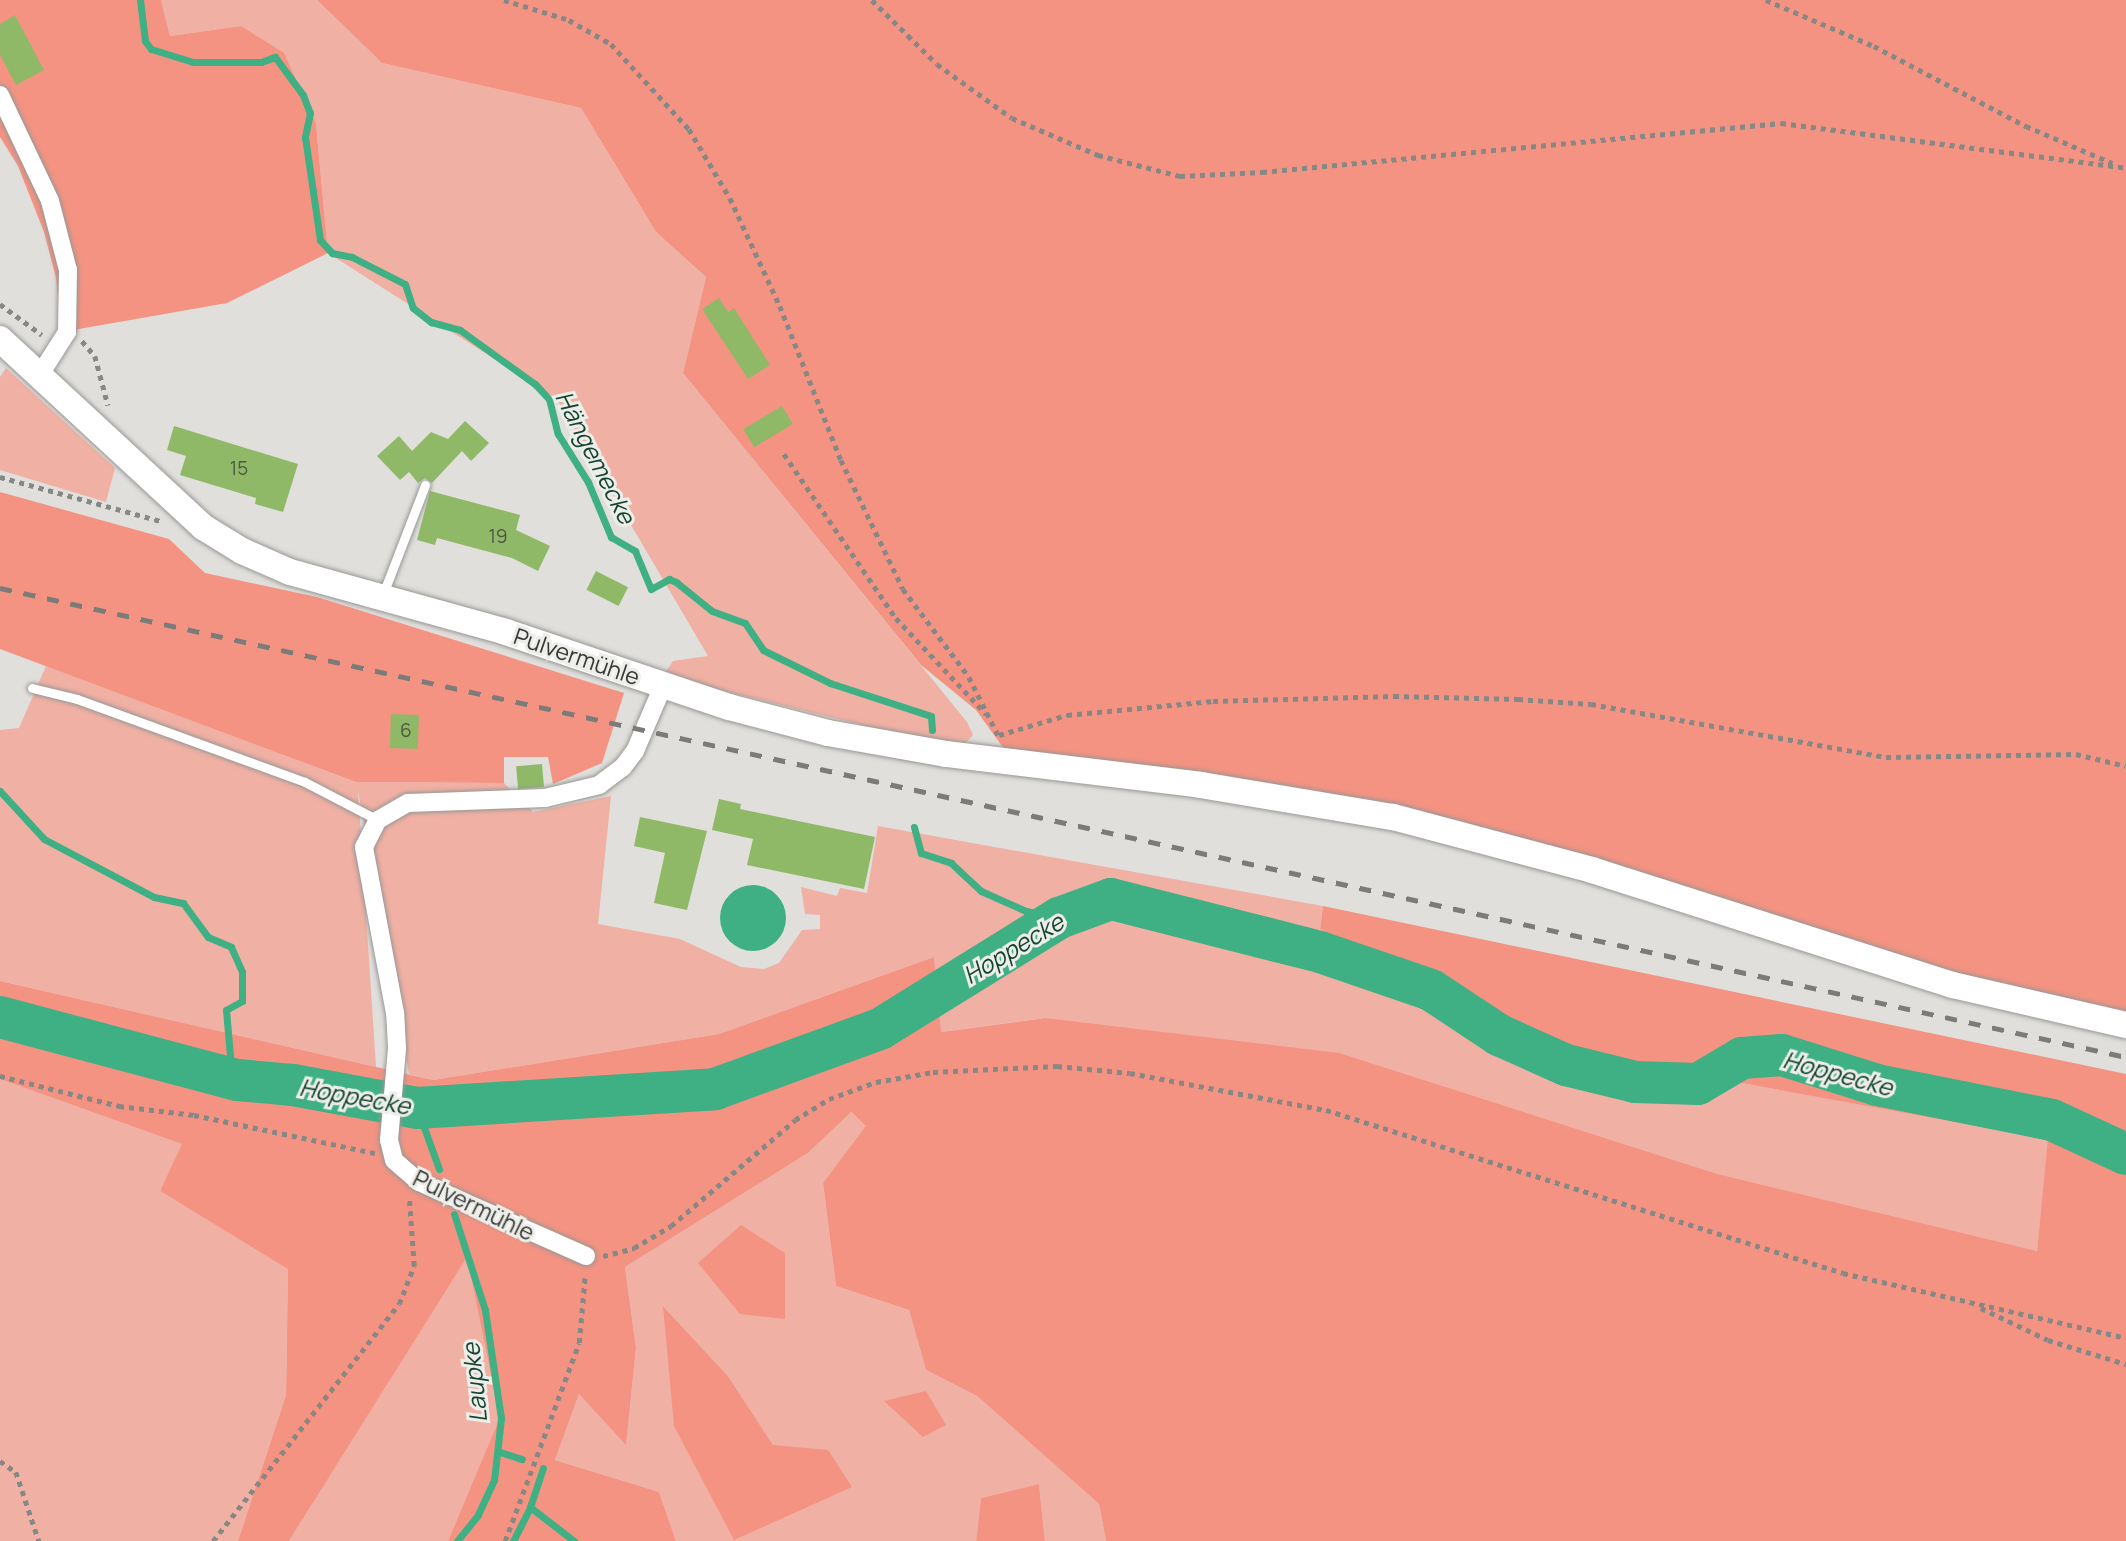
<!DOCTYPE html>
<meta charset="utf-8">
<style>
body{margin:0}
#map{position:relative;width:2126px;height:1541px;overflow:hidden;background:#e0dfdc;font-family:Manrope,sans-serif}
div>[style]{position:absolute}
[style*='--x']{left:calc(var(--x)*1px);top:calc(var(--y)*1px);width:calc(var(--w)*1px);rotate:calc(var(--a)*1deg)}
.green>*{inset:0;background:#f1b0a4}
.forest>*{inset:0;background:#f49382}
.water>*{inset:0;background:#3faf84}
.round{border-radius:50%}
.stream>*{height:7px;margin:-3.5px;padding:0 3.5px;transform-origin:3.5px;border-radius:3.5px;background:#3faf84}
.river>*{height:42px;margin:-21px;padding:0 21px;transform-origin:21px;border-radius:21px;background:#3faf84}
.building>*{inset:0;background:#8fb966;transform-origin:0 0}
.path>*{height:4.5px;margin-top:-2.25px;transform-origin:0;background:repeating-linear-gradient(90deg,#878785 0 5px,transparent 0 10px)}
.roads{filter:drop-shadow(0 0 2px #989794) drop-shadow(0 0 2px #989794)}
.service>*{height:9px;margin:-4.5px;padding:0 4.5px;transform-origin:4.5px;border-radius:4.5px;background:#fff}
.minor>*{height:18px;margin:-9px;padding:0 9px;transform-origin:9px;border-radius:9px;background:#fff}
.secondary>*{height:26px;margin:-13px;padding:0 13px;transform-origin:13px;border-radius:13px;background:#fff}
.rail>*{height:5px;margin-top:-2.5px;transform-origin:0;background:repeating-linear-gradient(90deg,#7b7b79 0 12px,transparent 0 24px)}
span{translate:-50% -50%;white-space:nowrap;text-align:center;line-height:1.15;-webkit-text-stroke:6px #edede9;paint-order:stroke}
.number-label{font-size:19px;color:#4e5843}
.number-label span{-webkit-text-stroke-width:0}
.street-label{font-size:23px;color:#383837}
.water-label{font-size:24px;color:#154432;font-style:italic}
</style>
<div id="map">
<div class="green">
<div style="clip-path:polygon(161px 0,317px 0,382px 63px,581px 108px,656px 232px,706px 277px,683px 373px,967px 722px,973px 735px,960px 749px,663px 676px,673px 661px,708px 656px,557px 399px,328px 253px,316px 124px,241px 26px,170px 36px)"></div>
<div style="clip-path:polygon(6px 368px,115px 468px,106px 502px,0 470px,0 377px)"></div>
<div style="clip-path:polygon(46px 666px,356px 782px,504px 783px,533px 812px,611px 796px,598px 924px,680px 939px,741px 967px,764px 969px,779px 963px,802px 930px,820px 929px,820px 915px,805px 914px,801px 887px,837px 896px,840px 888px,867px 893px,878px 826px,1323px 906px,1320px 929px,1588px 1055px,2049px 1139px,2037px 1251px,1045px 1018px,940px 1032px,934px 957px,719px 1034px,433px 1080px,409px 1074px,358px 791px,376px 1067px,0 981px,0 730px,19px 728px)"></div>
<div style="clip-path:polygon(0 1079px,183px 1144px,160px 1191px,288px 1268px,286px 1395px,238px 1541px,0 1541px)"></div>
<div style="clip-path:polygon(evenodd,850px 1112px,867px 1126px,823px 1183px,836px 1286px,909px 1310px,926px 1370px,977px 1396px,1099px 1504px,1106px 1541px,1045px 1541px,1039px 1484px,981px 1498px,976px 1541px,676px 1541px,659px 1492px,555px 1460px,579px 1394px,626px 1443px,636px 1348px,625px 1267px,808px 1153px,850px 1112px,664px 1307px,728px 1376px,773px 1445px,664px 1307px)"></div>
<div style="clip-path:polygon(467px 1256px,501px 1418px,448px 1541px,289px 1541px)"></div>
</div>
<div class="forest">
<div style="clip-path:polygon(0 0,161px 0,170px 36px,241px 26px,284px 53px,316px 124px,328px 253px,227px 303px,62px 332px,56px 278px,44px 232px,18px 166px,0 137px)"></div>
<div style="clip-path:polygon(317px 0,2126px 0,2126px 1025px,1592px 870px,1007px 753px,976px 710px,921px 665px,683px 373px,706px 277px,656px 232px,581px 108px,382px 63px)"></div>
<div style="clip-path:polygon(0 492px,169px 539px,205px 573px,317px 597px,624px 693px,602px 763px,553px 784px,548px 757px,504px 757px,504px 783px,356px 782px,0 649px)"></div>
<div style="clip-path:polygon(1323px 906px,2126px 1074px,2126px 1541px,1106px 1541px,1099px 1504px,977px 1396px,926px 1370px,909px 1310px,836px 1286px,823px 1183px,866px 1126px,851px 1112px,808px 1153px,625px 1267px,636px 1348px,626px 1445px,579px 1394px,555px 1460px,659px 1492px,676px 1541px,448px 1541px,500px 1418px,467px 1257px,289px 1541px,238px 1541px,286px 1395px,288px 1269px,160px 1191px,182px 1144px,0 1079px,0 981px,433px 1080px,719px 1034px,934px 957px,941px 1032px,1045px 1018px,1339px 1053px,1717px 1174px,2037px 1251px,2048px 1139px,1588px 1055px,1320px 929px)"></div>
<div style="clip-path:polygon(741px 1225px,785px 1253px,785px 1319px,740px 1314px,698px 1263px)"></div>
<div style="clip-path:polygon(663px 1306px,728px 1376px,773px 1445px,828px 1450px,852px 1487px,734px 1540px,674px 1426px)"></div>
<div style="clip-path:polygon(926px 1391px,946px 1425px,923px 1437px,884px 1401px)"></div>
<div style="clip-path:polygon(1039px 1484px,1045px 1541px,976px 1541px,981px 1498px)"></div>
</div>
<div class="water">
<div class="round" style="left:720px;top:885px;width:66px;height:66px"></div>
</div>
<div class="stream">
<div style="--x:140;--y:0;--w:41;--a:83"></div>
<div style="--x:145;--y:41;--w:10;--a:53"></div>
<div style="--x:151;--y:49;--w:44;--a:17.2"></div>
<div style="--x:193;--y:62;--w:68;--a:0"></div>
<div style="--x:261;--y:62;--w:15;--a:-20"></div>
<div style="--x:275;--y:57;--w:47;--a:53.6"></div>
<div style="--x:303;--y:95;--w:19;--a:69"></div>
<div style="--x:310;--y:113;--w:25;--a:102"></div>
<div style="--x:305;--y:137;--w:104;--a:81.7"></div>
<div style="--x:320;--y:240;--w:18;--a:47"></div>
<div style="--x:332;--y:253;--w:20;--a:11"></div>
<div style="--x:352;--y:257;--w:59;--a:27"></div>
<div style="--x:405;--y:284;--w:25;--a:72"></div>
<div style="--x:413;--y:308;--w:23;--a:38"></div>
<div style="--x:431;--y:322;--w:30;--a:15"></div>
<div style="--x:460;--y:330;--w:92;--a:35.8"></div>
<div style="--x:535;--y:384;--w:21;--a:47"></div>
<div style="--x:549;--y:399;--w:36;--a:76"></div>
<div style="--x:558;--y:434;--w:57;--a:58"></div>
<div style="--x:588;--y:482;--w:60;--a:67.3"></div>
<div style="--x:611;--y:537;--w:28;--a:30"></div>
<div style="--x:635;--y:551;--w:41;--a:67.2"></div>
<div style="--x:651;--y:589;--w:21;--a:-29"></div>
<div style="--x:669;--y:579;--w:8;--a:23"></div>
<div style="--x:676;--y:582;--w:46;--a:38.9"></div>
<div style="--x:712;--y:611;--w:35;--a:20"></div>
<div style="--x:745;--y:623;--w:32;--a:56"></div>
<div style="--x:763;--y:650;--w:75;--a:26.2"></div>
<div style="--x:830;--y:683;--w:106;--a:18.1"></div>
<div style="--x:931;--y:716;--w:14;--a:86"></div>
<div style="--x:0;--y:791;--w:65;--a:47.5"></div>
<div style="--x:44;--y:839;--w:124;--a:27.8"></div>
<div style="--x:154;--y:897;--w:30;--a:12"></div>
<div style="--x:183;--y:903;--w:42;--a:53.7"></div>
<div style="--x:208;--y:937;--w:25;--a:23"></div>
<div style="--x:231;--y:947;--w:27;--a:66"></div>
<div style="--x:242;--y:972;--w:29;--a:90"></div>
<div style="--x:242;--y:1001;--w:18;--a:151"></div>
<div style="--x:226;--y:1010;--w:68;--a:85"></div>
<div style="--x:914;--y:827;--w:27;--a:75"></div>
<div style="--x:921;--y:853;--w:32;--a:18"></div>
<div style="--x:951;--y:863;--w:41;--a:43"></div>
<div style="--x:981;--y:891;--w:49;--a:24"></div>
<div style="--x:1026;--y:911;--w:34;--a:12"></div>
<div style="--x:417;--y:1108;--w:65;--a:70.2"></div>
<div style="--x:454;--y:1214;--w:101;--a:72.1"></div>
<div style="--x:485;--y:1310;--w:109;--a:81.6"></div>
<div style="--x:501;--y:1418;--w:62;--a:96.4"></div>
<div style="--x:494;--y:1480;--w:38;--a:115"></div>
<div style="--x:478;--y:1515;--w:33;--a:129"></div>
<div style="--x:500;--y:1452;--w:23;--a:18"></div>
<div style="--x:543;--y:1468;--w:41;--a:108.4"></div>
<div style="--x:530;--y:1507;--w:56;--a:37.7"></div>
<div style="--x:513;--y:1541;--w:38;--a:-63"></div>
</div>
<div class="river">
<div style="--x:0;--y:1017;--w:245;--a:14.9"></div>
<div style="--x:237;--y:1080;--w:56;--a:5.1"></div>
<div style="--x:293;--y:1085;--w:126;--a:10.5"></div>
<div style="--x:417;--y:1108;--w:299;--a:-3.6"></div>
<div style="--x:715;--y:1089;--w:176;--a:-20"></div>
<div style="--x:880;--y:1029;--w:211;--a:-31.8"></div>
<div style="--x:1059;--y:918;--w:55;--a:-20.1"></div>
<div style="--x:1111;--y:899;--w:216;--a:14.2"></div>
<div style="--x:1320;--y:952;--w:117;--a:18.9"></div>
<div style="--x:1431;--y:990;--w:82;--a:33.5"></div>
<div style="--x:1499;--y:1035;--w:73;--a:24.1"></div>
<div style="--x:1566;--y:1065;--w:71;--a:13.8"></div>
<div style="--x:1635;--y:1082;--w:63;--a:1.8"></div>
<div style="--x:1698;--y:1084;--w:51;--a:-30.6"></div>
<div style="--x:1742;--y:1058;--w:40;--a:-4.3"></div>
<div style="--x:1782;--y:1055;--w:100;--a:17.5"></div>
<div style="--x:1877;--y:1085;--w:178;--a:11.3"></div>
<div style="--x:2052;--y:1120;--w:81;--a:24.7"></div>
</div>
<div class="building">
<div style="clip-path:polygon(15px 15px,44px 70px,16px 85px,0 55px,0 24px)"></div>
<div style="clip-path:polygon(719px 298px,728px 312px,734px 308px,770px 365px,748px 379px,702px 309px)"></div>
<div style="left:782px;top:406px;width:21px;height:45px;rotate:59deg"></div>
<div style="clip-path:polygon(465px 421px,489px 443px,471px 461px,462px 451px,432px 483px,425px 478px,418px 483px,409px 472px,400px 480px,377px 456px,399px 436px,412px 451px,431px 432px,448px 439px)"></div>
<div style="clip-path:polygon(174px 426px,298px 464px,283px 512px,255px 504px,256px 498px,180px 475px,186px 456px,167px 450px)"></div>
<div style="clip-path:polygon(430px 491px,520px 515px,516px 530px,550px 546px,538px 571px,512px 558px,437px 538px,435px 545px,417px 540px)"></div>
<div style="left:596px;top:571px;width:36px;height:21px;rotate:27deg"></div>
<div style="left:391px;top:714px;width:28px;height:34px;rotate:2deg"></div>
<div style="left:542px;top:764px;width:23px;height:26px;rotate:85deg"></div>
<div style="clip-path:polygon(719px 799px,741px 804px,740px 809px,875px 837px,864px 889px,747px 865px,753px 839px,712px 830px)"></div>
<div style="clip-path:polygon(640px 817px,707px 831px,687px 910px,654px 903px,665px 853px,634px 846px)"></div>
</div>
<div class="path">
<div style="--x:504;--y:0;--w:68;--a:17.1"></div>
<div style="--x:569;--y:20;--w:48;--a:29.7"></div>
<div style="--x:611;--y:44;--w:115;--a:47.5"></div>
<div style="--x:689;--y:129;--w:80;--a:59.3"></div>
<div style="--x:730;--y:198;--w:119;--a:65.2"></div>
<div style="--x:780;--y:306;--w:166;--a:68.4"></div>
<div style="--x:841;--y:460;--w:143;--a:64.3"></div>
<div style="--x:903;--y:589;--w:110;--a:53.1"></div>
<div style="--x:969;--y:677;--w:65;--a:63.4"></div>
<div style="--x:872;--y:0;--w:91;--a:44.6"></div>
<div style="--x:937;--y:64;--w:92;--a:35.8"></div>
<div style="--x:1012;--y:118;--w:94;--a:23.3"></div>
<div style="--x:1098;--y:155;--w:85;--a:14.4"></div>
<div style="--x:1180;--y:176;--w:82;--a:-2.8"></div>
<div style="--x:1262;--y:172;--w:521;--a:-5.39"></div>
<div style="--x:1781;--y:123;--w:348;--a:7.4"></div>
<div style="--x:1766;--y:0;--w:117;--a:23.1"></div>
<div style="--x:1874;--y:46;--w:172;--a:27.8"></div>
<div style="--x:2026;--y:126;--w:94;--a:23.3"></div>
<div style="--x:0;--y:304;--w:52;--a:36.4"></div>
<div style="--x:82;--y:341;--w:20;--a:49"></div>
<div style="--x:95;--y:356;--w:51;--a:75.1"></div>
<div style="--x:784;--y:454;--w:199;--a:55.7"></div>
<div style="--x:896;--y:618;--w:132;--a:46.8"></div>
<div style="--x:0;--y:477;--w:167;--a:15.3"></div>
<div style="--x:999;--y:735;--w:71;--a:-16.4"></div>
<div style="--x:1067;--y:715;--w:147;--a:-5.5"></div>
<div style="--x:1213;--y:701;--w:181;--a:-1.6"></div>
<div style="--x:1394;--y:696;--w:124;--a:1.4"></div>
<div style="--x:1518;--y:699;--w:73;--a:3.9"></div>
<div style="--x:1591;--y:704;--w:300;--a:10.2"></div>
<div style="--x:1886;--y:757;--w:190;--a:-0.9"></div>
<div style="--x:2076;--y:754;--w:51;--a:13.5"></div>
<div style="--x:0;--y:1076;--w:123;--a:14.1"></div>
<div style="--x:119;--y:1106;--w:76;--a:6.8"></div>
<div style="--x:194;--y:1115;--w:185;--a:11.9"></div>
<div style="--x:603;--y:1256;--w:32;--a:-14"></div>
<div style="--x:634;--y:1248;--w:43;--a:-30.7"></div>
<div style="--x:671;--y:1226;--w:163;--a:-40.5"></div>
<div style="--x:795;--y:1120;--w:40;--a:-32"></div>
<div style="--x:829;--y:1099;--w:50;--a:-19.9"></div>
<div style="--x:876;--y:1082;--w:58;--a:-10"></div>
<div style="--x:933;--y:1072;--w:124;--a:-2.8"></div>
<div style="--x:1057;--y:1066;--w:73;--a:5.5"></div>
<div style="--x:1130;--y:1073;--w:199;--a:10.7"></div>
<div style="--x:1326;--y:1110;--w:542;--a:17.5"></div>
<div style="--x:1843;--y:1273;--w:290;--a:12.9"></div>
<div style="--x:1981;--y:1308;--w:74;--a:25.5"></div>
<div style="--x:2048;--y:1340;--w:82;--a:17.1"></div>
<div style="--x:0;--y:1461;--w:19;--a:35"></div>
<div style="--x:16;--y:1472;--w:73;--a:71.6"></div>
<div style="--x:213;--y:1541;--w:301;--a:-51.9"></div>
<div style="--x:399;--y:1304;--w:41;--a:-68.5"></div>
<div style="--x:414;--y:1266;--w:69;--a:-94.1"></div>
<div style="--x:505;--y:1541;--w:211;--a:-69.5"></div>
<div style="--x:579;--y:1343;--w:67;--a:-84.9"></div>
</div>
<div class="roads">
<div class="service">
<div style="--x:383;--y:594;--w:117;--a:-68.9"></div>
<div style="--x:32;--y:688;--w:46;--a:13.7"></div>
<div style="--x:77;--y:699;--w:243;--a:20"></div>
<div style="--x:305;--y:782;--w:82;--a:27.5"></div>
</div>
<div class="minor">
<div style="--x:0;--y:95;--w:117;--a:64.7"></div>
<div style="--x:50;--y:201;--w:71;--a:75.4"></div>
<div style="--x:68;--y:270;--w:62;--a:90.9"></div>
<div style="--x:67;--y:332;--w:49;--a:122.4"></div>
<div style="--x:586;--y:1256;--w:183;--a:-156.1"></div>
<div style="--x:419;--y:1182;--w:33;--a:-139"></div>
<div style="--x:394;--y:1160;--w:21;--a:-104"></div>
<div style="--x:389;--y:1140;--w:92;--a:-85"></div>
<div style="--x:397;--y:1048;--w:35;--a:-93"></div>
<div style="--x:395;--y:1013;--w:169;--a:-100.6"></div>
<div style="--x:364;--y:847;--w:30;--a:-63"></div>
<div style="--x:378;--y:820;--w:34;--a:-30"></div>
<div style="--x:408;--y:803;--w:137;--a:-2.1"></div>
<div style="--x:545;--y:798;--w:56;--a:-13.5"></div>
<div style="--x:599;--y:785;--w:30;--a:-37"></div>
<div style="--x:623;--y:767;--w:20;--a:-53"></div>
<div style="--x:635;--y:751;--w:71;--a:-66.7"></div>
</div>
<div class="secondary">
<div style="--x:0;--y:339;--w:277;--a:42.8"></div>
<div style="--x:203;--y:527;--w:46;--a:31.6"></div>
<div style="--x:242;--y:551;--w:52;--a:23.6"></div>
<div style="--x:290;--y:572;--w:224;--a:15.5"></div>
<div style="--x:506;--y:632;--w:235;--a:18.6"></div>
<div style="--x:729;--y:707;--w:102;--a:14.7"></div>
<div style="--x:828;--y:733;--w:120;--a:10.1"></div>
<div style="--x:946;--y:754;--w:257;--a:6.9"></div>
<div style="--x:1201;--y:785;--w:195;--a:9.5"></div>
<div style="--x:1393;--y:817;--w:206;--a:14.9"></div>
<div style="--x:1592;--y:870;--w:379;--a:17.7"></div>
<div style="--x:1953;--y:985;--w:178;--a:13"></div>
</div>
</div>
<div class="rail">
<div style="--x:0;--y:588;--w:2177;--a:12.44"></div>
</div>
<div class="number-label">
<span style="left:239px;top:469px">15</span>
<span style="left:498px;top:537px">19</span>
<span style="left:406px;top:731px">6</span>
</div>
<div class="street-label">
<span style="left:577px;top:656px;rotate:19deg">Pulvermühle</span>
<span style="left:474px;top:1205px;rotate:26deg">Pulvermühle</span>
</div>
<div class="water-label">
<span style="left:596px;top:457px;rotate:63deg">Hängemecke</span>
<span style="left:1013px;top:948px;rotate:-31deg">Hoppecke</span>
<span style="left:1838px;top:1073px;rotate:15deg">Hoppecke</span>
<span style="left:355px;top:1096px;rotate:10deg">Hoppecke</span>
<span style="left:474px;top:1383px;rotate:-96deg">Laupke</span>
</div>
</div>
